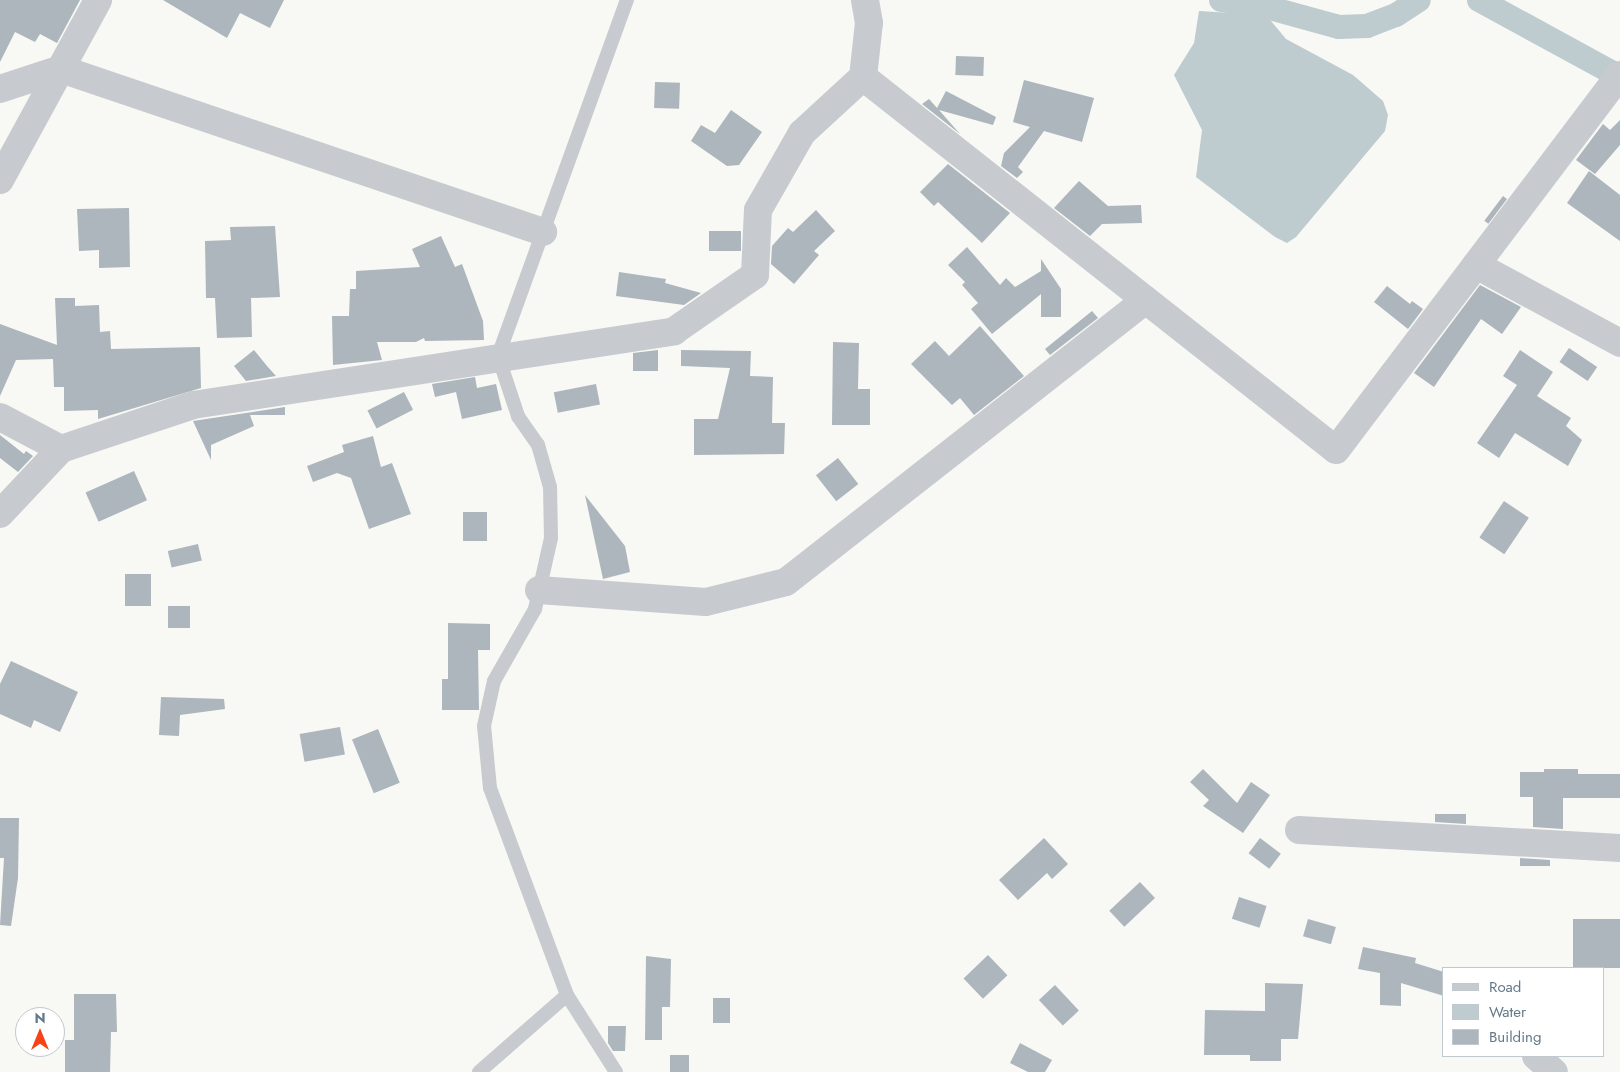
<!DOCTYPE html>
<style>
body{margin:0}
#map{position:relative;width:1620px;height:1072px;overflow:hidden;background:#f8f8f4;font-family:Jost,sans-serif}
div>[style]{position:absolute}
[style*='--x']{left:calc(var(--x)*1px);top:calc(var(--y)*1px);width:calc(var(--w)*1px);rotate:calc(var(--a)*1deg)}
.water>*{inset:0;background:#becbcf}
.canal>*{height:24px;margin:-12px;padding:0 12px;transform-origin:12px;border-radius:12px;background:#becbcf}
.building>*{inset:0;background:#acb6bc;transform-origin:0 0}
.lane>*{height:14px;margin:-7px;padding:0 7px;transform-origin:7px;border-radius:7px;background:#c7cbcf}
.street>*{height:28px;margin:-14px;padding:0 14px;transform-origin:14px;border-radius:14px;background:#c7cbcf}
span{translate:-50% -50%;white-space:nowrap;text-align:center;line-height:1.15;-webkit-text-stroke:5px #fff;paint-order:stroke}
.legend{position:absolute;left:1442px;top:967px;width:162px;height:90px;box-sizing:border-box;background:#fff;border:1px solid #c1c9d0;margin:0;padding:6px 9px;list-style:none;font-size:15px;color:#637989}
.legend li{display:flex;align-items:center;gap:10px;height:25px}
.legend b{width:25px;border:1px solid #c1c9d0}
.north{position:absolute;left:15px;top:1007px;width:50px;height:50px;box-sizing:border-box;background:#fff;border:1px solid #c1c9d0;border-radius:50%;rotate:0deg;font-size:14px;font-weight:700;line-height:20px;text-align:center;color:#637989}
.north::after{content:'';display:block;margin:auto;width:18px;height:22px;background:#f64316;clip-path:polygon(50% 0,100% 100%,50% 72%,0 100%)}
</style>
<div id="map">
<div class="water">
<div style="clip-path:polygon(1199px 11px,1266px 15px,1286px 39px,1353px 75px,1383px 101px,1388px 115px,1385px 131px,1296px 237px,1287px 243px,1275px 237px,1196px 177px,1202px 130px,1174px 75px,1194px 43px)"></div>
</div>
<div class="canal">
<div style="--x:1221;--y:0;--w:46;--a:8.8"></div>
<div style="--x:1266;--y:7;--w:76;--a:15.3"></div>
<div style="--x:1339;--y:27;--w:28;--a:-2"></div>
<div style="--x:1367;--y:26;--w:31;--a:-21"></div>
<div style="--x:1396;--y:15;--w:27;--a:-33"></div>
<div style="--x:1479;--y:0;--w:161;--a:28.6"></div>
</div>
<div class="building">
<div style="clip-path:polygon(0 0,80px 0,57px 43px,40px 34px,35px 42px,15px 32px,0 62px)"></div>
<div style="clip-path:polygon(163px 0,284px 0,270px 28px,240px 13px,227px 38px)"></div>
<div style="left:956px;top:56px;width:28px;height:19px;rotate:2deg"></div>
<div style="clip-path:polygon(1024px 80px,1094px 98px,1082px 142px,1044px 131px,1018px 167px,1023px 172px,1017px 178px,1001px 166px,1004px 153px,1030px 127px,1013px 122px)"></div>
<div style="left:655px;top:82px;width:25px;height:26px;rotate:2deg"></div>
<div style="clip-path:polygon(946px 91px,996px 117px,993px 125px,939px 110px,960px 134px,922px 104px,929px 99px,937px 108px)"></div>
<div style="clip-path:polygon(731px 110px,762px 132px,739px 165px,727px 166px,691px 141px,701px 125px,715px 133px)"></div>
<div style="clip-path:polygon(1620px 120px,1620px 145px,1595px 174px,1576px 160px,1603px 124px,1610px 130px)"></div>
<div style="clip-path:polygon(948px 164px,1010px 213px,982px 243px,938px 202px,934px 206px,920px 192px)"></div>
<div style="clip-path:polygon(1589px 171px,1620px 195px,1620px 241px,1567px 203px)"></div>
<div style="clip-path:polygon(1079px 181px,1108px 206px,1141px 205px,1142px 223px,1102px 224px,1090px 236px,1054px 208px)"></div>
<div style="left:1503px;top:196px;width:5px;height:31px;rotate:37deg"></div>
<div style="clip-path:polygon(129px 208px,130px 267px,99px 268px,99px 250px,79px 251px,77px 209px)"></div>
<div style="clip-path:polygon(816px 210px,835px 231px,814px 251px,819px 255px,794px 284px,771px 264px,772px 246px,788px 228px,793px 232px)"></div>
<div style="clip-path:polygon(275px 226px,280px 297px,251px 298px,252px 337px,217px 338px,215px 298px,206px 298px,205px 241px,231px 240px,230px 227px)"></div>
<div style="left:709px;top:231px;width:32px;height:20px"></div>
<div style="clip-path:polygon(441px 236px,455px 267px,462px 264px,483px 321px,484px 340px,425px 341px,424px 338px,416px 342px,377px 342px,382px 360px,333px 365px,332px 316px,349px 316px,350px 289px,356px 289px,356px 271px,420px 267px,412px 249px)"></div>
<div style="clip-path:polygon(967px 247px,1000px 285px,1006px 278px,1015px 287px,1041px 271px,1041px 259px,1061px 289px,1061px 317px,1041px 317px,1041px 294px,992px 334px,971px 309px,978px 303px,962px 285px,965px 282px,948px 265px)"></div>
<div style="clip-path:polygon(619px 272px,666px 279px,665px 283px,701px 293px,684px 305px,616px 296px)"></div>
<div style="clip-path:polygon(1480px 285px,1521px 307px,1502px 334px,1481px 319px,1434px 387px,1414px 373px)"></div>
<div style="clip-path:polygon(1387px 286px,1410px 304px,1412px 301px,1423px 309px,1408px 329px,1374px 302px)"></div>
<div style="clip-path:polygon(55px 298px,75px 298px,75px 306px,99px 305px,100px 332px,110px 331px,111px 349px,200px 347px,201px 388px,98px 419px,98px 410px,64px 411px,64px 387px,54px 387px,53px 359px,16px 360px,0 396px,0 324px,57px 345px)"></div>
<div style="clip-path:polygon(1092px 311px,1098px 318px,1050px 355px,1045px 349px)"></div>
<div style="clip-path:polygon(980px 326px,1024px 376px,974px 415px,960px 398px,952px 405px,911px 364px,935px 341px,949px 356px)"></div>
<div style="clip-path:polygon(833px 342px,859px 343px,858px 389px,870px 389px,870px 425px,832px 425px)"></div>
<div style="left:1569px;top:348px;width:34px;height:17px;rotate:34deg"></div>
<div style="clip-path:polygon(254px 350px,267px 366px,276px 376px,246px 381px,234px 366px)"></div>
<div style="clip-path:polygon(658px 350px,658px 371px,633px 371px,633px 353px)"></div>
<div style="clip-path:polygon(681px 350px,751px 351px,750px 376px,773px 377px,772px 423px,785px 423px,784px 454px,694px 455px,694px 419px,718px 419px,730px 368px,681px 366px)"></div>
<div style="clip-path:polygon(1520px 350px,1553px 372px,1537px 396px,1571px 418px,1566px 426px,1582px 440px,1568px 466px,1515px 433px,1499px 458px,1477px 443px,1517px 385px,1503px 376px)"></div>
<div style="clip-path:polygon(475px 377px,477px 388px,496px 384px,502px 410px,462px 419px,456px 392px,435px 397px,432px 384px)"></div>
<div style="left:596px;top:384px;width:21px;height:43px;rotate:79deg"></div>
<div style="left:404px;top:392px;width:20px;height:41px;rotate:63deg"></div>
<div style="clip-path:polygon(285px 407px,285px 415px,250px 415px,254px 426px,211px 445px,211px 460px,193px 421px)"></div>
<div style="clip-path:polygon(0 435px,24px 454px,26px 451px,33px 456px,18px 472px,0 458px)"></div>
<div style="clip-path:polygon(373px 436px,381px 467px,392px 463px,411px 514px,369px 529px,351px 478px,337px 473px,313px 482px,307px 466px,344px 452px,342px 445px)"></div>
<div style="left:838px;top:458px;width:33px;height:28px;rotate:52deg"></div>
<div style="left:134px;top:471px;width:32px;height:53px;rotate:66deg"></div>
<div style="clip-path:polygon(585px 495px,625px 546px,630px 572px,603px 579px)"></div>
<div style="left:1504px;top:501px;width:30px;height:44px;rotate:34deg"></div>
<div style="left:463px;top:512px;width:24px;height:29px"></div>
<div style="left:198px;top:544px;width:17px;height:31px;rotate:77deg"></div>
<div style="left:125px;top:574px;width:26px;height:32px"></div>
<div style="left:168px;top:606px;width:22px;height:22px"></div>
<div style="clip-path:polygon(448px 623px,490px 624px,490px 650px,478px 650px,479px 710px,442px 710px,442px 679px,448px 679px)"></div>
<div style="clip-path:polygon(11px 661px,78px 692px,60px 732px,34px 720px,31px 728px,0 714px,0 684px)"></div>
<div style="clip-path:polygon(161px 697px,224px 699px,225px 709px,180px 715px,179px 736px,159px 735px)"></div>
<div style="left:340px;top:727px;width:28px;height:41px;rotate:80deg"></div>
<div style="left:378px;top:729px;width:58px;height:28px;rotate:68deg"></div>
<div style="clip-path:polygon(1203px 769px,1237px 803px,1251px 782px,1270px 795px,1243px 833px,1203px 806px,1209px 800px,1190px 782px)"></div>
<div style="clip-path:polygon(1544px 769px,1578px 769px,1578px 774px,1620px 774px,1620px 798px,1563px 798px,1563px 829px,1533px 827px,1533px 797px,1520px 797px,1520px 772px,1544px 772px)"></div>
<div style="clip-path:polygon(1435px 814px,1466px 814px,1466px 824px,1435px 822px)"></div>
<div style="clip-path:polygon(0 818px,19px 818px,18px 878px,11px 926px,0 925px,4px 858px,0 858px)"></div>
<div style="clip-path:polygon(1044px 838px,1068px 864px,1052px 879px,1047px 873px,1018px 900px,999px 880px)"></div>
<div style="left:1260px;top:838px;width:26px;height:19px;rotate:37deg"></div>
<div style="clip-path:polygon(1520px 858px,1550px 860px,1550px 866px,1520px 866px)"></div>
<div style="left:1140px;top:882px;width:22px;height:42px;rotate:47deg"></div>
<div style="left:1239px;top:897px;width:29px;height:23px;rotate:18deg"></div>
<div style="left:1308px;top:919px;width:29px;height:18px;rotate:16deg"></div>
<div style="left:1573px;top:919px;width:47px;height:49px"></div>
<div style="clip-path:polygon(1363px 947px,1416px 958px,1415px 963px,1444px 972px,1444px 996px,1401px 983px,1401px 1006px,1380px 1005px,1380px 973px,1358px 969px)"></div>
<div style="left:988px;top:955px;width:28px;height:34px;rotate:46deg"></div>
<div style="clip-path:polygon(646px 956px,671px 959px,670px 1007px,662px 1007px,662px 1040px,645px 1040px)"></div>
<div style="clip-path:polygon(1265px 983px,1303px 984px,1298px 1039px,1281px 1039px,1281px 1061px,1250px 1061px,1250px 1055px,1204px 1055px,1205px 1010px,1265px 1011px)"></div>
<div style="left:1055px;top:985px;width:35px;height:22px;rotate:47deg"></div>
<div style="clip-path:polygon(74px 994px,116px 994px,117px 1032px,111px 1032px,110px 1072px,65px 1072px,65px 1040px,74px 1040px)"></div>
<div style="left:713px;top:998px;width:17px;height:25px"></div>
<div style="clip-path:polygon(608px 1026px,626px 1026px,625px 1051px,613px 1051px,608px 1043px)"></div>
<div style="clip-path:polygon(1020px 1043px,1052px 1060px,1045px 1072px,1028px 1072px,1010px 1063px)"></div>
<div style="left:670px;top:1055px;width:19px;height:17px"></div>
</div>
<div class="lane">
<div style="--x:479;--y:1072;--w:117;--a:-41.2"></div>
<div style="--x:616;--y:1072;--w:91;--a:-122.5"></div>
<div style="--x:567;--y:995;--w:221;--a:-110.4"></div>
<div style="--x:490;--y:788;--w:62;--a:-95.5"></div>
<div style="--x:484;--y:726;--w:46;--a:-77.5"></div>
<div style="--x:494;--y:681;--w:83;--a:-60.3"></div>
<div style="--x:535;--y:609;--w:73;--a:-77.3"></div>
<div style="--x:551;--y:538;--w:51;--a:-91.1"></div>
<div style="--x:550;--y:487;--w:44;--a:-105.9"></div>
<div style="--x:538;--y:445;--w:35;--a:-125"></div>
<div style="--x:518;--y:416;--w:63;--a:-108.4"></div>
<div style="--x:498;--y:356;--w:379;--a:-70.1"></div>
</div>
<div class="street">
<div style="--x:863;--y:77;--w:602;--a:38.26"></div>
<div style="--x:1336;--y:450;--w:470;--a:-52.9"></div>
<div style="--x:0;--y:89;--w:64;--a:-18.2"></div>
<div style="--x:61;--y:69;--w:509;--a:18.68"></div>
<div style="--x:0;--y:180;--w:205;--a:-61.4"></div>
<div style="--x:1476;--y:265;--w:164;--a:28.4"></div>
<div style="--x:0;--y:417;--w:69;--a:27.7"></div>
<div style="--x:61;--y:449;--w:139;--a:-18.4"></div>
<div style="--x:193;--y:405;--w:487;--a:-8.7"></div>
<div style="--x:674;--y:331;--w:98;--a:-34.7"></div>
<div style="--x:755;--y:275;--w:65;--a:-87.4"></div>
<div style="--x:758;--y:210;--w:89;--a:-60.3"></div>
<div style="--x:802;--y:133;--w:83;--a:-42.6"></div>
<div style="--x:863;--y:77;--w:54;--a:-83.7"></div>
<div style="--x:869;--y:23;--w:23;--a:-100"></div>
<div style="--x:0;--y:514;--w:89;--a:-46.8"></div>
<div style="--x:539;--y:590;--w:167;--a:4.1"></div>
<div style="--x:706;--y:602;--w:82;--a:-14"></div>
<div style="--x:786;--y:582;--w:457;--a:-38.1"></div>
<div style="--x:1299;--y:830;--w:322;--a:3.2"></div>
<div style="--x:1536;--y:1056;--w:24;--a:42"></div>
</div>
<ul class="legend">
<li><b style="height:6px;background:#c7cbcf"></b>Road</li>
<li><b style="height:14px;background:#becbcf"></b>Water</li>
<li><b style="height:14px;background:#acb6bc"></b>Building</li>
</ul>
<div class="north">N</div>
</div>
